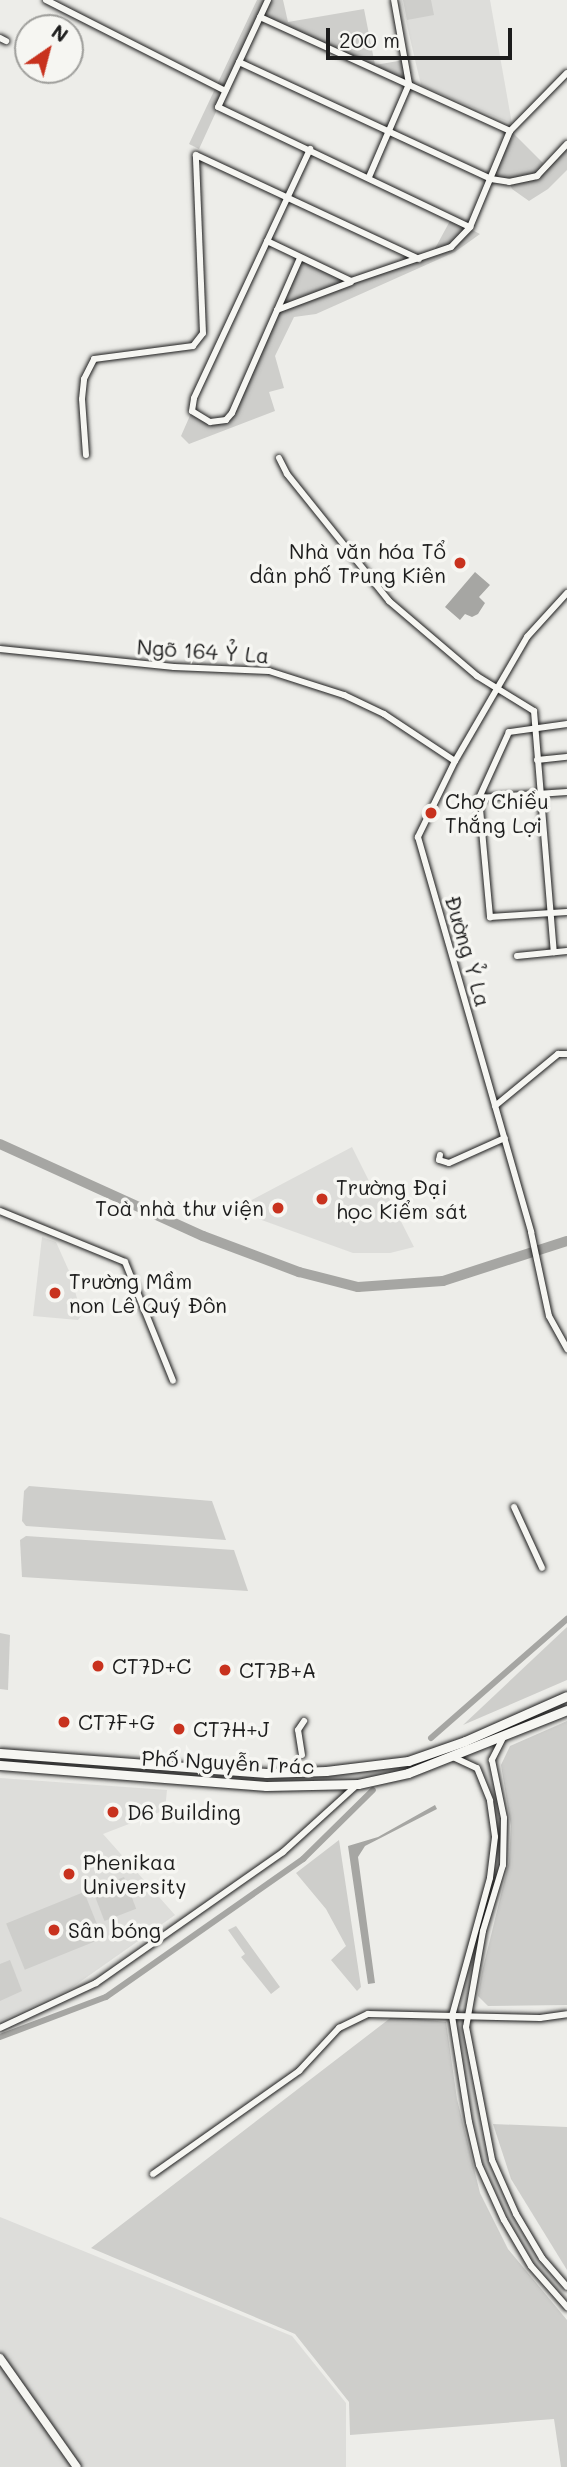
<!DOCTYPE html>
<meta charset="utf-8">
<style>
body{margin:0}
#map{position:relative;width:567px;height:2467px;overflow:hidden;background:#edede9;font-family:Mali,sans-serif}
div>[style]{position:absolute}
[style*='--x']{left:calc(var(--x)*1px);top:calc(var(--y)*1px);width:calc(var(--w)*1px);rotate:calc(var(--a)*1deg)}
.built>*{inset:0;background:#ddddda}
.green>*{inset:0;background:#cececb;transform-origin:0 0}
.water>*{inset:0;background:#a6a6a3}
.canal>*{height:6px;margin:-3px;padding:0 3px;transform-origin:3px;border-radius:3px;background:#a6a6a3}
.river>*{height:10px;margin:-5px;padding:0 5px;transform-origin:5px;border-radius:5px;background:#a6a6a3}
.roads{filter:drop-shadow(0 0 2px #1c1c1c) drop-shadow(0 0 2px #1c1c1c)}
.minor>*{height:6px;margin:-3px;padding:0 3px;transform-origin:3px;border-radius:3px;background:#f6f6f2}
.tertiary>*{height:8px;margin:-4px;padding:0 4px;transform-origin:4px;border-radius:4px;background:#f6f6f2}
.secondary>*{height:9px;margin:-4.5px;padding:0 4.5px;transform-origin:4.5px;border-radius:4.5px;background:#f6f6f2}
.dots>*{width:19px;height:19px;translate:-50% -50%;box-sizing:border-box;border:4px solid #f6f6f2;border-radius:50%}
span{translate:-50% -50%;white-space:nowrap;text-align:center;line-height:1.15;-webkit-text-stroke:7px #f6f6f2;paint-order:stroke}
.poi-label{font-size:21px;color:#1c1c1c}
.right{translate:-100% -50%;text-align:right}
.left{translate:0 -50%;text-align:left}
.street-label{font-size:21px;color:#1c1c1c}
.north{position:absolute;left:14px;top:14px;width:70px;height:70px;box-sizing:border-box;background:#f6f6f2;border:2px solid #9f9f9c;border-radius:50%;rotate:35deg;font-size:19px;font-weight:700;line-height:28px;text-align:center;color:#1c1c1c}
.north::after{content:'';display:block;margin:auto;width:24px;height:32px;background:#c8321e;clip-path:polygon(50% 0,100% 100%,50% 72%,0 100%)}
.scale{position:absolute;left:326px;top:28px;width:186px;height:32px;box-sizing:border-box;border:4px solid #1c1c1c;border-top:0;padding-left:9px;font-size:21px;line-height:24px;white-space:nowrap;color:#1c1c1c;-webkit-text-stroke:5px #f6f6f2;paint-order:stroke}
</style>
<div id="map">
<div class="built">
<div style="clip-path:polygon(401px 0,490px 0,512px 124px,421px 85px)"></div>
<div style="clip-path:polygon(352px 1147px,376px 1195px,385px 1190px,414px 1247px,390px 1253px,353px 1253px,253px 1217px,248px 1202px)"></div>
<div style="clip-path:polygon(42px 1237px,56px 1242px,69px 1271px,82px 1315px,78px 1320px,33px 1316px)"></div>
<div style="clip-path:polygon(0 1778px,167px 1790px,165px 1810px,103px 1834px,175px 1915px,70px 1989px,0 2021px)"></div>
<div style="clip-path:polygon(0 2217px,292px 2336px,346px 2403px,346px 2467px,0 2467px)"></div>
</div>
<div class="green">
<div style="clip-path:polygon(257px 0,283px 0,288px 22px,364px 9px,375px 65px,404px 60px,408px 84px,260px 16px,199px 149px,189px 144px)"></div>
<div style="clip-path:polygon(403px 0,431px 0,434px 15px,407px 20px)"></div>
<div style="clip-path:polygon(511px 131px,546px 166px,537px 176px,508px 181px,491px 178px)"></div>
<div style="clip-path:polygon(567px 144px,567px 170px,548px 189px,529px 201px,512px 189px,509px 182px,537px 177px)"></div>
<div style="clip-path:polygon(451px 219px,480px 234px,455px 252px,316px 314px,294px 317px,275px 356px,284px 388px,269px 392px,275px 411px,189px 444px,181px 436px,192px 411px,209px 424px,227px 422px,279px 311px,446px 250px,432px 254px)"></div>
<div style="clip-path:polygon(300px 258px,351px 281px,277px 309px)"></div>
<div style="clip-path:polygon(29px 1486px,212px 1501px,226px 1540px,26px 1526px,22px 1521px,24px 1491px)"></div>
<div style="clip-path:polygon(26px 1536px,234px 1550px,248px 1591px,22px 1577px,20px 1540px)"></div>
<div style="clip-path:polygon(567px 1627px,567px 1680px,463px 1725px)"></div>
<div style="clip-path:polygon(0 1633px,10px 1635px,8px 1690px,0 1689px)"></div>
<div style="clip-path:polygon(567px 1721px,567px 2005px,488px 2006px,478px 1996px,482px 1972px,509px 1862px,511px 1826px,501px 1765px,510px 1746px)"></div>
<div style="clip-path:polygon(339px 1840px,361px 1987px,357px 1991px,331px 1960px,346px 1946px,326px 1909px,296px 1873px)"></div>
<div style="left:124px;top:1877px;width:34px;height:34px;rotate:69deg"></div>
<div style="left:84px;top:1892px;width:50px;height:84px;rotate:68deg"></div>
<div style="clip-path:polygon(236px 1926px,280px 1987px,271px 1994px,241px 1957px,245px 1954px,228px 1930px)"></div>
<div style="clip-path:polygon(10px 1960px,22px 1991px,0 2001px,0 1964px)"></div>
<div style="clip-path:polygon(393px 2016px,446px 2022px,457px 2099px,480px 2193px,508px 2249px,567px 2320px,567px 2467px,561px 2467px,554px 2419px,350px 2435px,349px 2402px,295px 2334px,91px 2248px)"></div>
<div style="clip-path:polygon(493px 2124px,567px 2127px,567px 2270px,511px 2179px)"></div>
</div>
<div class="water">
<div style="clip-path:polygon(475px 572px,490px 585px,479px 597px,485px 603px,478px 614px,472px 617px,465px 614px,460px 620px,445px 607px)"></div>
<div style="clip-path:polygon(435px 1805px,437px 1809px,365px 1846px,358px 1857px,375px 1983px,368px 1984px,348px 1846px,378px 1837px)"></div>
</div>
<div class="canal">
<div style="--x:431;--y:1738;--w:181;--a:-41.2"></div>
<div style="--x:0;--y:2037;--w:113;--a:-20.7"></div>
<div style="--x:106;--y:1997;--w:241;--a:-35"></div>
<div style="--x:303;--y:1859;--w:98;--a:-44.6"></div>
</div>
<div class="river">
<div style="--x:0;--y:1144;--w:223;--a:24.4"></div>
<div style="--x:203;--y:1236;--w:103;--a:20.6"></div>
<div style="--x:299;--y:1272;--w:61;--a:14.3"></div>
<div style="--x:358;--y:1287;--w:85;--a:-4"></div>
<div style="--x:443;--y:1281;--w:130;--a:-17.9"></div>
</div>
<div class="roads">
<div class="minor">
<div style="--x:46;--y:0;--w:201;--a:26.9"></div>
<div style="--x:268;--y:0;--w:118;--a:115"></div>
<div style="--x:218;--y:107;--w:279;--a:25.5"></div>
<div style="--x:470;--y:227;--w:104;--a:-67.4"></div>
<div style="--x:510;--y:131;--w:81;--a:-45.5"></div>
<div style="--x:260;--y:17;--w:275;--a:24.5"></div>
<div style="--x:0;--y:38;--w:7;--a:27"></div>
<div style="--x:239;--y:62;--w:278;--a:24.9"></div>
<div style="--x:491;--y:179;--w:18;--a:9"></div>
<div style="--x:509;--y:182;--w:29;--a:-12"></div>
<div style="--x:537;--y:176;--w:44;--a:-46.8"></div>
<div style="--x:369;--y:177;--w:101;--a:-66.7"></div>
<div style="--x:409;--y:84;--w:85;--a:-100.1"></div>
<div style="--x:267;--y:241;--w:93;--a:25.5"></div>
<div style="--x:351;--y:281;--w:106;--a:-18.8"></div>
<div style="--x:451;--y:247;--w:28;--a:-46"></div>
<div style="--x:300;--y:258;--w:169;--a:113.7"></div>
<div style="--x:232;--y:413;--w:9;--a:131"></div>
<div style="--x:226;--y:420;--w:16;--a:173"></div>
<div style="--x:210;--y:422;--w:21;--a:-149"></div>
<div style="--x:192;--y:411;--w:13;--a:-81"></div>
<div style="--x:194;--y:398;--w:275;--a:-65"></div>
<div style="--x:277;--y:310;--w:79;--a:-20.7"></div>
<div style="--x:86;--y:455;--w:56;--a:-94.1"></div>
<div style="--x:82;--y:399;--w:20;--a:-84"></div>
<div style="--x:84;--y:379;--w:22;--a:-63"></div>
<div style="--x:94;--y:359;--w:100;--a:-7.5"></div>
<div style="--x:193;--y:346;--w:16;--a:-52"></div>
<div style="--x:203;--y:333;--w:178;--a:-92.3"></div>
<div style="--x:196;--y:155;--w:246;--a:25"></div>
<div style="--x:279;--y:458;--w:18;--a:63"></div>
<div style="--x:287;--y:474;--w:163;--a:51.2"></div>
<div style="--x:389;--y:601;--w:116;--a:40.4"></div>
<div style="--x:477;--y:676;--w:67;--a:31.6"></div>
<div style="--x:534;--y:711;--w:242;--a:85.3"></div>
<div style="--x:567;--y:593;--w:59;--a:132.3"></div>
<div style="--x:527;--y:637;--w:143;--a:120.1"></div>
<div style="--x:455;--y:761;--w:85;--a:116"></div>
<div style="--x:418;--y:837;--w:411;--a:74"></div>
<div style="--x:531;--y:1232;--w:86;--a:77.9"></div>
<div style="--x:549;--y:1316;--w:38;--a:61"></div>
<div style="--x:0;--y:649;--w:175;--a:5.9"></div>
<div style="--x:174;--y:667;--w:95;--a:2.4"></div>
<div style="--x:269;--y:671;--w:79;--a:17.7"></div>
<div style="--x:344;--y:695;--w:44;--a:25.4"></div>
<div style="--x:384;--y:714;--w:85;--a:33.5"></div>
<div style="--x:567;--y:724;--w:59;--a:172.1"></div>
<div style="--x:509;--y:732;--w:72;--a:114.4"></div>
<div style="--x:479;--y:798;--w:120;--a:84.7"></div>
<div style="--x:490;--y:917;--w:77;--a:-3.7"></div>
<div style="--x:537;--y:760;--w:30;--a:-6"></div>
<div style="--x:479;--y:798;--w:88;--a:-3.9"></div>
<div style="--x:517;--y:956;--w:50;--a:-5.7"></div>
<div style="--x:495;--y:1106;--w:82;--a:-39.5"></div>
<div style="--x:558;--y:1054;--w:9;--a:0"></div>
<div style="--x:440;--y:1155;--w:5;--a:101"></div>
<div style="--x:439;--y:1160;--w:10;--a:17"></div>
<div style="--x:449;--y:1163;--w:61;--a:-24.1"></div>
<div style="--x:0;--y:1211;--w:135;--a:22.2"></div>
<div style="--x:125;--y:1262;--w:128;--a:68"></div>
<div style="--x:514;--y:1507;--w:67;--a:65.3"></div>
<div style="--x:504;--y:1736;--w:27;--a:117"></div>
<div style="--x:492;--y:1760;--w:59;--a:78.3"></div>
<div style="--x:504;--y:1818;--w:47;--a:91.2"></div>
<div style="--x:503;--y:1865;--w:69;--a:106.9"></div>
<div style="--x:483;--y:1931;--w:97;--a:100"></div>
<div style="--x:466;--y:2027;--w:136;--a:78.9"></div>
<div style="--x:492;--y:2160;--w:59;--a:66"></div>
<div style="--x:516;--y:2214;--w:51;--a:59.4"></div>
<div style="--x:542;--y:2258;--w:38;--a:49"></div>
<div style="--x:302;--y:1755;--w:25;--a:-99"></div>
<div style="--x:298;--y:1730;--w:11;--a:-56"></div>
<div style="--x:453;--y:1757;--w:26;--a:25"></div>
<div style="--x:477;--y:1768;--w:35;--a:68"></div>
<div style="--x:490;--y:1801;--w:36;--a:82"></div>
<div style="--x:495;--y:1837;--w:41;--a:97"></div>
<div style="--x:490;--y:1878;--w:143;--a:105.4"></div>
<div style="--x:452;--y:2016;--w:107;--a:80.9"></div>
<div style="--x:469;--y:2122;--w:44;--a:76.9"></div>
<div style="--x:479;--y:2165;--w:60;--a:65.6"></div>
<div style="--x:504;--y:2220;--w:53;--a:59.6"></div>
<div style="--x:531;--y:2266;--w:55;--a:48.7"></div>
<div style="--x:0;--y:2028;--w:106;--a:-25.1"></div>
<div style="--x:96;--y:1983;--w:228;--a:-35"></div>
<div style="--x:283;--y:1852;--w:101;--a:-42.2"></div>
<div style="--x:153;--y:2174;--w:179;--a:-35.2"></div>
<div style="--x:299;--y:2071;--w:59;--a:-47.1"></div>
<div style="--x:339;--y:2028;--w:32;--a:-26"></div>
<div style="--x:368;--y:2014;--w:172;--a:1.3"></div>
<div style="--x:540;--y:2018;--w:27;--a:-8"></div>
</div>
<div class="tertiary">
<div style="--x:0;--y:2358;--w:133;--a:54.8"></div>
</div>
<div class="secondary">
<div style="--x:0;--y:1753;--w:267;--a:4.3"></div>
<div style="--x:266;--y:1773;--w:60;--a:-1.9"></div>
<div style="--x:326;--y:1771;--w:83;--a:-7"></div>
<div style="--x:408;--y:1761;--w:60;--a:-19.3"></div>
<div style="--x:465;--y:1741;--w:111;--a:-23.8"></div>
<div style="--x:0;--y:1765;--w:267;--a:4.5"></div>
<div style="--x:266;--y:1786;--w:92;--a:-1.2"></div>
<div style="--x:358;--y:1784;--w:51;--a:-12.4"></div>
<div style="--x:408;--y:1773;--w:171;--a:-21.6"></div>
</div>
</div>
<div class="dots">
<div style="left:460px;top:563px;background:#c8321e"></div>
<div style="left:431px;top:813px;background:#c8321e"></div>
<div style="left:322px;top:1199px;background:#c8321e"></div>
<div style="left:278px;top:1208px;background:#c8321e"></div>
<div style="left:55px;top:1293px;background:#c8321e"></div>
<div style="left:98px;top:1666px;background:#c8321e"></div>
<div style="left:225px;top:1670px;background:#c8321e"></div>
<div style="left:64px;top:1722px;background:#c8321e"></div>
<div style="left:179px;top:1729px;background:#c8321e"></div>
<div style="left:113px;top:1812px;background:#c8321e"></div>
<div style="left:69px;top:1874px;background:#c8321e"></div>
<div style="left:54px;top:1930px;background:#c8321e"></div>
</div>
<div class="poi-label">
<span class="right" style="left:446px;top:563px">Nhà văn hóa Tổ<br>dân phố Trung Kiên</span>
<span class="left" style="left:445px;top:813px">Chợ Chiều<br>Thắng Lợi</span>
<span class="left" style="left:336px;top:1199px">Trường Đại<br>học Kiểm sát</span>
<span class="right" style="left:264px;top:1208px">Toà nhà thư viện</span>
<span class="left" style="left:69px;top:1293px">Trường Mầm<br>non Lê Quý Đôn</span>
<span class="left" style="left:112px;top:1666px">CT7D+C</span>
<span class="left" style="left:239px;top:1670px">CT7B+A</span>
<span class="left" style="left:78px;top:1722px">CT7F+G</span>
<span class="left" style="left:193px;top:1729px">CT7H+J</span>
<span class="left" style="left:127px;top:1812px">D6 Building</span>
<span class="left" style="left:83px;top:1874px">Phenikaa<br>University</span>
<span class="left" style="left:68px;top:1930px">Sân bóng</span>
</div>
<div class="street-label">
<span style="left:203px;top:651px;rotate:4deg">Ngõ 164 Ỷ La</span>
<span style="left:468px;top:951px;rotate:74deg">Đường Ỷ La</span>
<span style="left:228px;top:1762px;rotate:3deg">Phố Nguyễn Trác</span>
</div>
<div class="north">N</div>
<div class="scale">200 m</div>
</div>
